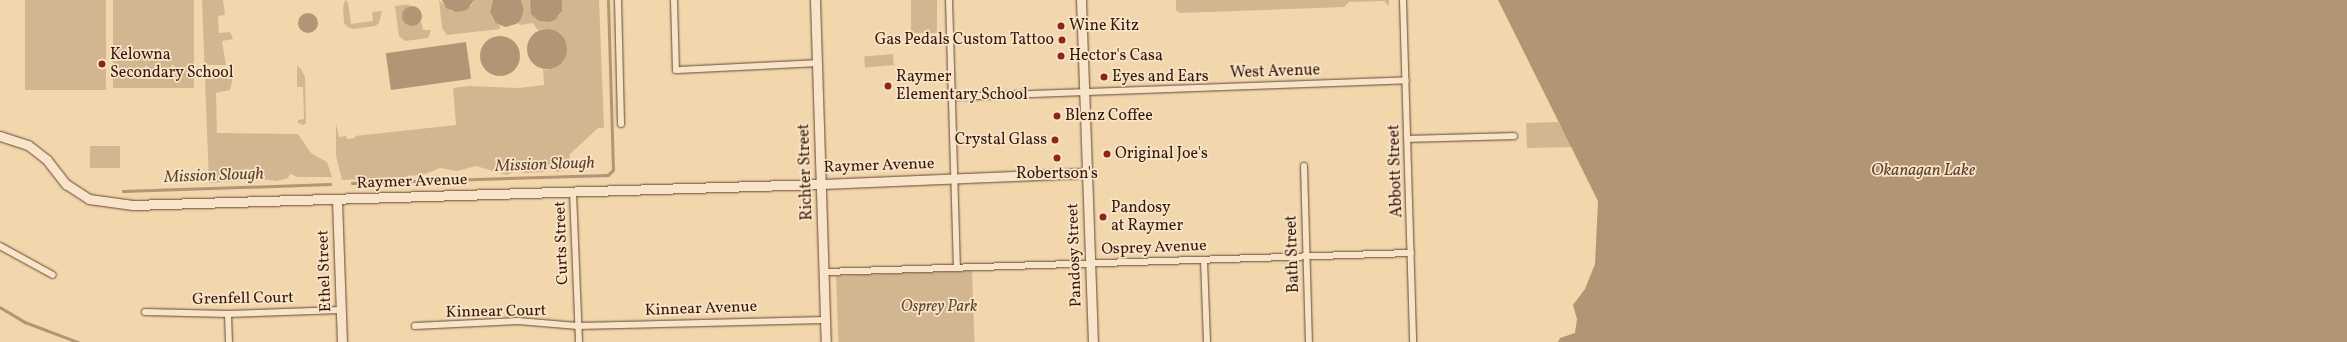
<!DOCTYPE html>
<style>
body{margin:0}
#map{position:relative;width:2347px;height:342px;overflow:hidden;background:#f2d6ac;font-family:Vollkorn,serif}
div>[style]{position:absolute}
[style*='--x']{left:calc(var(--x)*1px);top:calc(var(--y)*1px);width:calc(var(--w)*1px);rotate:calc(var(--a)*1deg)}
.green>*{inset:0;background:#d2b690;transform-origin:0 0}
.water>*{inset:0;background:#b29574;transform-origin:0 0}
.round{border-radius:50%}
.stream>*{height:2.5px;margin:-1.25px;padding:0 1.25px;transform-origin:1.25px;border-radius:1.25px;background:#b29574}
.roads{filter:drop-shadow(0 0 1px #644830) drop-shadow(0 0 1px #644830)}
.street>*{height:6px;margin:-3px;padding:0 3px;transform-origin:3px;border-radius:3px;background:#f7e4c9}
.secondary>*{height:9px;margin:-4.5px;padding:0 4.5px;transform-origin:4.5px;border-radius:4.5px;background:#f7e4c9}
.dots>*{width:11px;height:11px;translate:-50% -50%;box-sizing:border-box;border:2px solid #f7e4c9;border-radius:50%}
span{translate:-50% -50%;white-space:nowrap;text-align:center;line-height:1.15;-webkit-text-stroke:3.5px #f7e4c9;paint-order:stroke}
.poi-label{font-size:16px;color:#351807}
.left{translate:0 -50%;text-align:left}
.right{translate:-100% -50%;text-align:right}
.street-label{font-size:16px;color:#351807}
.park-label{font-size:16px;color:#644730;font-style:italic}
.water-label{font-size:17px;color:#61442d;font-style:italic}
</style>
<div id="map">
<div class="green">
<div style="left:25px;top:0;width:81px;height:90px"></div>
<div style="left:113px;top:0;width:81px;height:88px"></div>
<div style="clip-path:polygon(202px 0,223px 0,225px 15px,218px 16px,219px 33px,230px 32px,233px 39px,222px 41px,226px 65px,207px 65px,207px 78px,233px 77px,230px 90px,216px 93px,217px 133px,298px 134px,311px 153px,327px 162px,332px 177px,298px 177px,290px 174px,288px 178px,277px 181px,262px 179px,209px 183px)"></div>
<div style="clip-path:polygon(345px 0,348px 2px,351px 24px,373px 21px,372px 12px,382px 11px,379px 23px,375px 26px,353px 29px,348px 27px,344px 23px,343px 8px)"></div>
<div style="clip-path:polygon(439px 0,451px 11px,471px 6px,474px 0,493px 0,490px 13px,492px 18px,500px 26px,500px 29px,447px 35px,442px 28px)"></div>
<div style="clip-path:polygon(521px 0,530px 0,529px 3px,559px 16px,562px 11px,562px 0,599px 0,604px 128px,598px 128px,570px 154px,567px 169px,558px 172px,551px 169px,542px 172px,525px 173px,518px 170px,507px 175px,476px 166px,457px 171px,440px 168px,425px 174px,403px 177px,342px 180px,336px 156px,336px 124px,339px 137px,346px 136px,347px 139px,355px 138px,355px 136px,456px 125px,453px 88px,469px 86px,519px 88px,544px 85px,543px 69px,547px 70px,567px 45px,560px 33px,543px 29px,538px 30px,533px 23px,520px 25px,518px 23px,524px 10px)"></div>
<div style="left:911px;top:0;width:26px;height:33px"></div>
<div style="clip-path:polygon(1176px 0,1389px 0,1389px 6px,1384px 1px,1349px 2px,1344px 7px,1180px 13px,1176px 10px)"></div>
<div style="clip-path:polygon(410px 4px,402px 15px,404px 21px,418px 23px,421px 22px,423px 30px,431px 30px,428px 38px,405px 41px,399px 36px,395px 6px)"></div>
<div style="left:893px;top:54px;width:11px;height:29px;rotate:85deg"></div>
<div style="clip-path:polygon(297px 66px,301px 69px,305px 77px,306px 123px,303px 125px,298px 123px,298px 120px,304px 119px,303px 87px,297px 87px)"></div>
<div style="clip-path:polygon(1558px 122px,1574px 147px,1527px 148px,1526px 123px)"></div>
<div style="left:120px;top:146px;width:22px;height:30px;rotate:90deg"></div>
<div style="left:972px;top:271px;width:71px;height:136px;rotate:88deg"></div>
</div>
<div class="water">
<div style="clip-path:polygon(442px 0,474px 0,467px 10px,456px 12px,446px 8px)"></div>
<div style="clip-path:polygon(493px 0,521px 0,524px 10px,520px 21px,516px 24px,505px 27px,496px 23px,490px 13px)"></div>
<div style="clip-path:polygon(530px 0,562px 0,562px 11px,555px 20px,549px 22px,539px 21px,531px 14px)"></div>
<div style="clip-path:polygon(1498px 0,2347px 0,2347px 342px,1558px 342px,1560px 338px,1575px 333px,1577px 319px,1573px 305px,1585px 289px,1595px 264px,1598px 201px)"></div>
<div class="round" style="left:402px;top:6px;width:20px;height:20px"></div>
<div class="round" style="left:298px;top:13px;width:20px;height:20px"></div>
<div class="round" style="left:527px;top:29px;width:40px;height:40px"></div>
<div class="round" style="left:480px;top:36px;width:40px;height:40px"></div>
<div style="left:466px;top:42px;width:37px;height:81px;rotate:82deg"></div>
</div>
<div class="stream">
<div style="--x:352;--y:183;--w:256;--a:-1.8"></div>
<div style="--x:608;--y:175;--w:7;--a:-45"></div>
<div style="--x:613;--y:170;--w:170;--a:-91.7"></div>
<div style="--x:123;--y:191;--w:207;--a:-1.9"></div>
<div style="--x:0;--y:307;--w:29;--a:31"></div>
<div style="--x:25;--y:322;--w:57;--a:20.7"></div>
</div>
<div class="roads">
<div class="street">
<div style="--x:618;--y:0;--w:124;--a:88.6"></div>
<div style="--x:674;--y:0;--w:70;--a:88.4"></div>
<div style="--x:676;--y:70;--w:141;--a:-2.8"></div>
<div style="--x:949;--y:0;--w:267;--a:88.3"></div>
<div style="--x:1403;--y:0;--w:342;--a:88.3"></div>
<div style="--x:953;--y:97;--w:453;--a:-2.1"></div>
<div style="--x:1408;--y:139;--w:106;--a:-1.6"></div>
<div style="--x:1304;--y:166;--w:176;--a:88.4"></div>
<div style="--x:573;--y:192;--w:150;--a:87.7"></div>
<div style="--x:0;--y:246;--w:60;--a:28.7"></div>
<div style="--x:1204;--y:260;--w:82;--a:87.9"></div>
<div style="--x:825;--y:272;--w:586;--a:-1.86"></div>
<div style="--x:145;--y:312;--w:83;--a:1.4"></div>
<div style="--x:228;--y:314;--w:113;--a:-2"></div>
<div style="--x:228;--y:314;--w:28;--a:88"></div>
<div style="--x:415;--y:326;--w:103;--a:-2.8"></div>
<div style="--x:518;--y:321;--w:60;--a:4.8"></div>
<div style="--x:578;--y:326;--w:247;--a:-1.4"></div>
</div>
<div class="secondary">
<div style="--x:815;--y:0;--w:342;--a:88.2"></div>
<div style="--x:1081;--y:0;--w:342;--a:88"></div>
<div style="--x:0;--y:136;--w:29;--a:18"></div>
<div style="--x:28;--y:145;--w:24;--a:38"></div>
<div style="--x:47;--y:160;--w:31;--a:52"></div>
<div style="--x:66;--y:184;--w:27;--a:33"></div>
<div style="--x:89;--y:199;--w:44;--a:7.8"></div>
<div style="--x:133;--y:205;--w:688;--a:-1.75"></div>
<div style="--x:821;--y:184;--w:266;--a:-2.4"></div>
<div style="--x:337;--y:200;--w:142;--a:88"></div>
</div>
</div>
<div class="dots">
<div style="left:1061px;top:26px;background:#8f2418"></div>
<div style="left:1062px;top:40px;background:#8f2418"></div>
<div style="left:1061px;top:56px;background:#8f2418"></div>
<div style="left:102px;top:64px;background:#8f2418"></div>
<div style="left:1104px;top:77px;background:#8f2418"></div>
<div style="left:888px;top:86px;background:#8f2418"></div>
<div style="left:1057px;top:116px;background:#8f2418"></div>
<div style="left:1055px;top:140px;background:#8f2418"></div>
<div style="left:1107px;top:154px;background:#8f2418"></div>
<div style="left:1057px;top:158px;background:#8f2418"></div>
<div style="left:1103px;top:217px;background:#8f2418"></div>
</div>
<div class="poi-label">
<span class="left" style="left:1069px;top:26px">Wine Kitz</span>
<span class="right" style="left:1054px;top:40px">Gas Pedals Custom Tattoo</span>
<span class="left" style="left:110px;top:64px">Kelowna<br>Secondary School</span>
<span class="left" style="left:1069px;top:56px">Hector's Casa</span>
<span class="left" style="left:896px;top:86px">Raymer<br>Elementary School</span>
<span class="left" style="left:1112px;top:77px">Eyes and Ears</span>
<span class="left" style="left:1065px;top:116px">Blenz Coffee</span>
<span class="right" style="left:1047px;top:140px">Crystal Glass</span>
<span class="left" style="left:1115px;top:154px">Original Joe's</span>
<span style="left:1057px;top:174px">Robertson's</span>
<span class="left" style="left:1111px;top:217px">Pandosy<br>at Raymer</span>
</div>
<div class="street-label">
<span style="left:1275px;top:72px;rotate:-2deg">West Avenue</span>
<span style="left:879px;top:166px;rotate:-2deg">Raymer Avenue</span>
<span style="left:1396px;top:171px;rotate:-92deg">Abbott Street</span>
<span style="left:806px;top:172px;rotate:-92deg">Richter Street</span>
<span style="left:412px;top:182px;rotate:-2deg">Raymer Avenue</span>
<span style="left:562px;top:243px;rotate:-92deg">Curts Street</span>
<span style="left:1154px;top:248px;rotate:-2deg">Osprey Avenue</span>
<span style="left:1293px;top:254px;rotate:-92deg">Bath Street</span>
<span style="left:1075px;top:255px;rotate:-92deg">Pandosy Street</span>
<span style="left:325px;top:271px;rotate:-92deg">Ethel Street</span>
<span style="left:243px;top:299px;rotate:-1deg">Grenfell Court</span>
<span style="left:701px;top:309px;rotate:-2deg">Kinnear Avenue</span>
<span style="left:496px;top:312px;rotate:-1deg">Kinnear Court</span>
</div>
<div class="park-label">
<span style="left:939px;top:307px">Osprey Park</span>
</div>
<div class="water-label">
<span style="left:545px;top:165px;rotate:-2deg">Mission Slough</span>
<span style="left:1923px;top:171px">Okanagan Lake</span>
<span style="left:214px;top:176px;rotate:-2deg">Mission Slough</span>
</div>
</div>
